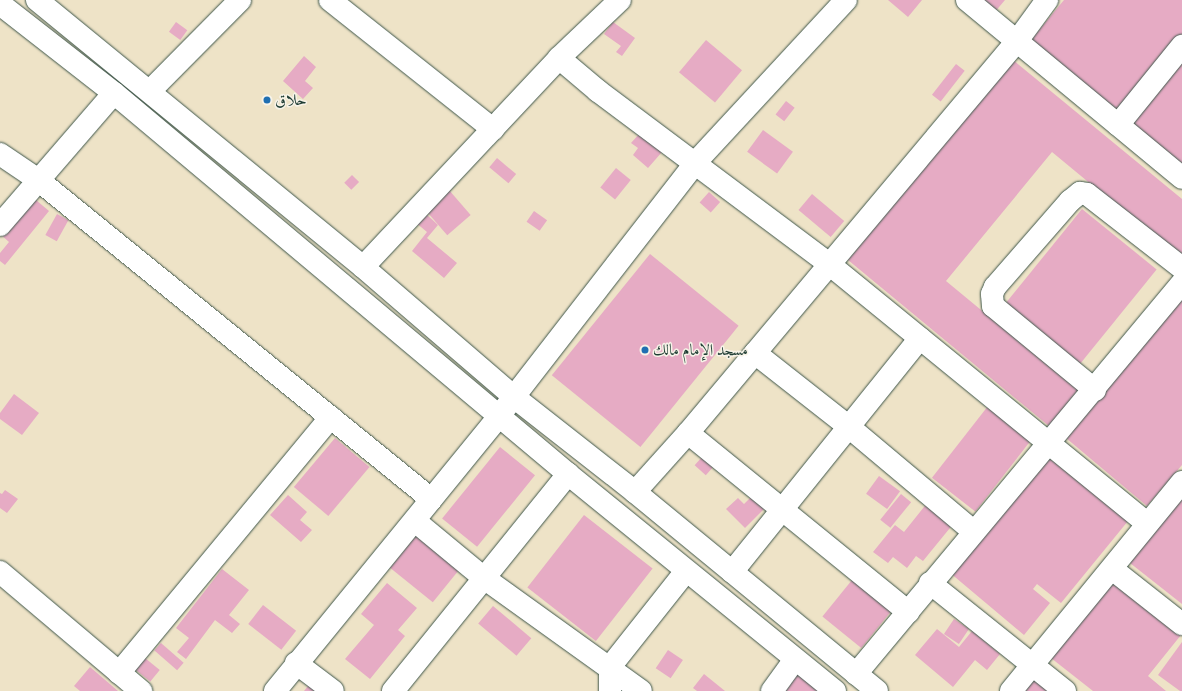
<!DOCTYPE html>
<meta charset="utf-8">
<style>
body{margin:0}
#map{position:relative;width:1182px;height:691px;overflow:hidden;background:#eee3c7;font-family:"IM FELL DW Pica",Amiri,serif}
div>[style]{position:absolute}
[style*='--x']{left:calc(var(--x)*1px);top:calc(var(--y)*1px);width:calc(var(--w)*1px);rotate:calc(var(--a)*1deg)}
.building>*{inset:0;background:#e6abc4;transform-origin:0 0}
.roads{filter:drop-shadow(0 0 1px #3e564a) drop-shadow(0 0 1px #3e564a)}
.minor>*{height:22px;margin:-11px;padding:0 11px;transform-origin:11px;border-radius:11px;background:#fff}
.tertiary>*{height:22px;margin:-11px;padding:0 11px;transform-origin:11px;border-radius:11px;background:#fff}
.secondary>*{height:22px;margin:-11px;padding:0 11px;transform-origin:11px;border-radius:11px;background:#fff}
.dots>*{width:11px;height:11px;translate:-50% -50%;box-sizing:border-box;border:2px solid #f7f3e8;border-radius:50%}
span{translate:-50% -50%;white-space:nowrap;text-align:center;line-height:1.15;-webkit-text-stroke:3px #f7f3e8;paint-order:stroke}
.poi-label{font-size:16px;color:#1f3d34}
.left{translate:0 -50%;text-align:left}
</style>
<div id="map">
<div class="building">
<div style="clip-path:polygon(888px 0,922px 0,908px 17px)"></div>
<div style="clip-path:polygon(978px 0,1005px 0,994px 13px)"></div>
<div style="clip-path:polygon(1064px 0,1182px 0,1182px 36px,1117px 114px,1030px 41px)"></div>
<div style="left:176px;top:22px;width:14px;height:12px;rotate:36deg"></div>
<div style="clip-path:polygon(613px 22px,635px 38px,622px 56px,616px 52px,621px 46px,604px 34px)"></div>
<div style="left:706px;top:40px;width:47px;height:42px;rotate:40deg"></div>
<div style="clip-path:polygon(1182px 54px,1182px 172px,1124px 122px)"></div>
<div style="clip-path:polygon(304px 56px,316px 67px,305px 81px,313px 88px,303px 99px,283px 81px)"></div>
<div style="clip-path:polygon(1013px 60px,1182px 199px,1182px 254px,1179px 257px,1052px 152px,946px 281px,1078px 390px,1049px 426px,848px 260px)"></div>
<div style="left:956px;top:64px;width:11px;height:39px;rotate:38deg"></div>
<div style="left:786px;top:101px;width:11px;height:17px;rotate:38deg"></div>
<div style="left:763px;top:130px;width:37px;height:27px;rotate:36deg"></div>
<div style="clip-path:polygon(640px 133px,662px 152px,648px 168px,633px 155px,638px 148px,631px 143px)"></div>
<div style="left:497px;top:158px;width:25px;height:12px;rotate:40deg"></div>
<div style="left:616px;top:168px;width:19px;height:25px;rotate:39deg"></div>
<div style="left:352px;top:175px;width:10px;height:11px;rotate:45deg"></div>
<div style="left:449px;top:190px;width:33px;height:31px;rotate:49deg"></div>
<div style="left:709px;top:192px;width:15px;height:14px;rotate:42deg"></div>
<div style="left:812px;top:194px;width:42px;height:21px;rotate:40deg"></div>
<div style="clip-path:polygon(30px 195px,49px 211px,5px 265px,0 261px,0 253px,9px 242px,0 234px)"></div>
<div style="left:1082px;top:209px;width:96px;height:124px;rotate:39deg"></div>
<div style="left:534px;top:211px;width:16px;height:13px;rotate:35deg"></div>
<div style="clip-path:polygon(424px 212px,438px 225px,427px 238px,457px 263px,444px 278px,412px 251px,427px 232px,415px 222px)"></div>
<div style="left:57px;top:214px;width:13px;height:24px;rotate:29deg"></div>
<div style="left:650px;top:254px;width:114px;height:156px;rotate:39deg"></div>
<div style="clip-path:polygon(1182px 300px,1182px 465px,1147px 506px,1066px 438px)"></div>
<div style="clip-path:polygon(14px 394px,39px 413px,22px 435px,0 419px,0 413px)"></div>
<div style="left:988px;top:406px;width:55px;height:91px;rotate:38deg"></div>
<div style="left:335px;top:438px;width:45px;height:64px;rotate:40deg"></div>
<div style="left:500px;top:447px;width:45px;height:92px;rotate:39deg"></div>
<div style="clip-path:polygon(1045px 455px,1128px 521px,1061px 603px,1037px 584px,1033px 589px,1050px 603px,1024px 635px,949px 572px)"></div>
<div style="left:702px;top:457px;width:15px;height:11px;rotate:42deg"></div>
<div style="left:879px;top:476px;width:26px;height:22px;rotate:36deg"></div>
<div style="clip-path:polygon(5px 490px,18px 499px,7px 513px,0 508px,0 493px,2px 494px)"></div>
<div style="left:901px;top:494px;width:13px;height:33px;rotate:39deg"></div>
<div style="clip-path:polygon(288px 495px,307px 512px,300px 520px,312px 530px,301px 542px,270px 515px)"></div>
<div style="clip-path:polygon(753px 495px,766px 507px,745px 528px,726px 509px,738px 498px,744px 504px)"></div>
<div style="clip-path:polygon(1182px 498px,1182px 604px,1130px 563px)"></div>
<div style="clip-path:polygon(928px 502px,954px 523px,923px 561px,916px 556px,907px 568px,893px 557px,888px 563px,873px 552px,895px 525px,904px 532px)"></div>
<div style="left:584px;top:515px;width:87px;height:92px;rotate:38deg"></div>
<div style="left:419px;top:532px;width:55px;height:46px;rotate:39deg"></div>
<div style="clip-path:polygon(222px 569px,249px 590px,229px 615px,240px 624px,232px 633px,215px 620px,186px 659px,177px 652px,189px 638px,176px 628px)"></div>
<div style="left:852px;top:580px;width:50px;height:47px;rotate:39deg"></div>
<div style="clip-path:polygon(1113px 580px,1181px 635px,1148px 676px,1166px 691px,1093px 691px,1051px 658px)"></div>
<div style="clip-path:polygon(387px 583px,417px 608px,398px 630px,405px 636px,370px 679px,345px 659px,374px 625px,361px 614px)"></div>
<div style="left:263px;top:605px;width:42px;height:24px;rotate:38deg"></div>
<div style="left:493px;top:606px;width:50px;height:23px;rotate:40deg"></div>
<div style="left:954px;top:619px;width:18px;height:18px;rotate:34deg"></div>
<div style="clip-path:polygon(937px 629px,959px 647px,972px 631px,1000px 654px,987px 670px,975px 660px,953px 687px,915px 655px)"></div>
<div style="clip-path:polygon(1182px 642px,1182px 691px,1180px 691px,1158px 675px)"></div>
<div style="left:161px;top:643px;width:30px;height:10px;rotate:41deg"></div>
<div style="left:668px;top:650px;width:18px;height:22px;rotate:34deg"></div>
<div style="left:145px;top:658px;width:19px;height:15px;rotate:39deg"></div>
<div style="clip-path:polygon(90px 667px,118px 691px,80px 691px,74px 686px)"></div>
<div style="clip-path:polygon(797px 673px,819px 691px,782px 691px)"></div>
<div style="clip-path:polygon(704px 674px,725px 691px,697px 691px,693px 688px)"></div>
<div style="clip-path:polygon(1038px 675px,1058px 691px,1025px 691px)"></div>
<div style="clip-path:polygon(312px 681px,325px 691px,304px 691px)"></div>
</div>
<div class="roads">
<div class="minor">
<div style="--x:330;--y:0;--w:208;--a:38.4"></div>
<div style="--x:967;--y:0;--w:279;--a:39.6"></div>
<div style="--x:559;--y:58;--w:51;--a:40.2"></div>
<div style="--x:598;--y:91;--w:289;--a:36.8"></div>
<div style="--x:829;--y:264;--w:410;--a:39.2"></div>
<div style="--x:150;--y:91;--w:128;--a:-45.3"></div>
<div style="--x:1118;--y:125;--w:102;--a:-51"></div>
<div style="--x:0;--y:154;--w:45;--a:34"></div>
<div style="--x:37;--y:179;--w:508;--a:39.08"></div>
<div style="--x:0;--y:225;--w:174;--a:-49.2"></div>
<div style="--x:363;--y:267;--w:287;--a:-46.8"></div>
<div style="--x:559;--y:58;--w:84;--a:-43.6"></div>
<div style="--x:755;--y:353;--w:120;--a:38.2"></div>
<div style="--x:849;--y:427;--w:163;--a:40"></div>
<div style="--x:1095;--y:390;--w:132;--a:-140.5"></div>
<div style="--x:993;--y:306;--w:12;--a:-95"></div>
<div style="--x:992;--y:294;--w:8;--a:-67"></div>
<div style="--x:995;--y:287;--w:114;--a:-48.9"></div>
<div style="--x:1070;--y:201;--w:13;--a:-39"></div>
<div style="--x:1080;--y:193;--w:7;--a:8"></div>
<div style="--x:1087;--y:194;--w:120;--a:37.9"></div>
<div style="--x:688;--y:433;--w:284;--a:39.1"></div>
<div style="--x:635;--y:492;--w:79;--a:-48.1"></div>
<div style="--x:688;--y:433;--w:512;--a:-49.99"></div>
<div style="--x:1017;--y:41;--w:51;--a:-53.8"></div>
<div style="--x:415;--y:521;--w:89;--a:39.6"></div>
<div style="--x:484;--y:578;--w:193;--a:35.7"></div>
<div style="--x:1112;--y:569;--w:89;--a:38.2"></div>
<div style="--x:0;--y:572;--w:185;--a:40.2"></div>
<div style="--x:732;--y:572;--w:300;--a:-51.2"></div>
<div style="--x:930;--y:583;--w:173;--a:38.7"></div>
<div style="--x:296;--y:663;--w:46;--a:37.1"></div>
<div style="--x:119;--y:673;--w:332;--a:-50.4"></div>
<div style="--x:856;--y:674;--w:509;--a:-50.18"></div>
<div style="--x:393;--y:691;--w:279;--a:-51.1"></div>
<div style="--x:610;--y:691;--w:24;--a:-90"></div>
<div style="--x:610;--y:667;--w:122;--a:-51.6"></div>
<div style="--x:772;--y:691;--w:39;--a:-54"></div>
<div style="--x:1011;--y:691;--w:270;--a:-50.7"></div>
</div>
<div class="tertiary">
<div style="--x:275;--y:691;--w:355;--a:-50.8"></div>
<div style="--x:499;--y:416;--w:320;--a:-52.2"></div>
<div style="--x:695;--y:163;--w:222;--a:-47.2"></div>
</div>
<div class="secondary">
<div style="--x:37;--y:0;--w:421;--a:39.3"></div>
<div style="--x:363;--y:267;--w:199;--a:40.7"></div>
<div style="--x:514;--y:397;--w:154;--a:38.1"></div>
<div style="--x:635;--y:492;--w:313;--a:39.4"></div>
<div style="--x:0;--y:4;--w:145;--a:38"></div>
<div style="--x:114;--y:93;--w:593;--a:40"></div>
<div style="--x:568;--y:474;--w:344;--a:39.1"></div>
</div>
</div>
<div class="dots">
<div style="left:267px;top:100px;background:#1f6fb2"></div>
<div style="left:645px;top:350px;background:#1f6fb2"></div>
</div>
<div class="poi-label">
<span class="left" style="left:275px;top:100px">حلاق</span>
<span class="left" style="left:653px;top:350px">مسجد الإمام مالك</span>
</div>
</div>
